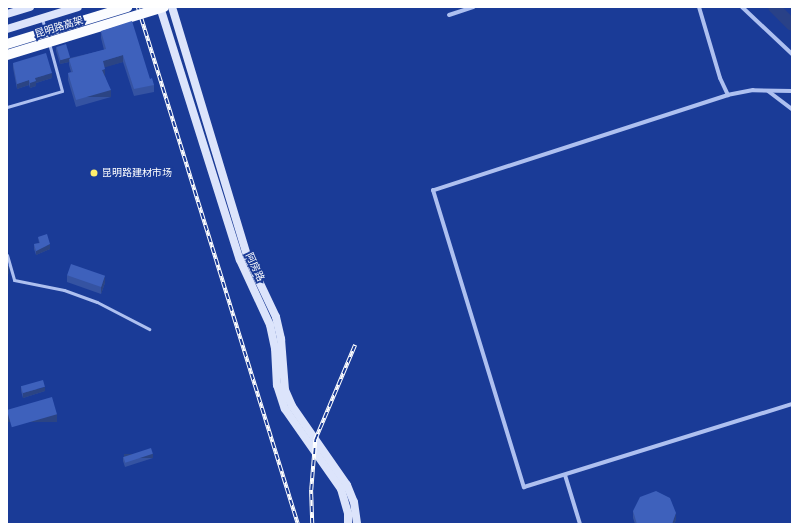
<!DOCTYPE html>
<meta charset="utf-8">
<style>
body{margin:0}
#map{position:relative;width:799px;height:531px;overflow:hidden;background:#1a3b97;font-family:"Golos Text","Noto Sans SC",sans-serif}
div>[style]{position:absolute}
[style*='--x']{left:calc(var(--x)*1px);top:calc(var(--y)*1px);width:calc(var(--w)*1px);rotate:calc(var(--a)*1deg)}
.river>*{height:12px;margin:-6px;padding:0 6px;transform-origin:6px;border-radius:6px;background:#294187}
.service>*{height:3px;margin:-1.5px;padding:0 1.5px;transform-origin:1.5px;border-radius:1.5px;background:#aec0f0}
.minor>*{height:4px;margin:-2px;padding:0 2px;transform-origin:2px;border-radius:2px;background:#aec0f0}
.secondary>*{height:8px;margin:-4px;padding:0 4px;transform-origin:4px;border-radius:4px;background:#dce4fb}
.rail>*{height:3.5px;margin-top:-1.75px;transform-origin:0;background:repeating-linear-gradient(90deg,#1a3b97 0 6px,#fff 0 12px);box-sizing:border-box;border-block:1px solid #fff}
.trunk-bridge>*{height:10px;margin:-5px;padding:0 5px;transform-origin:5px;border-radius:5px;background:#fbfcff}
.wall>*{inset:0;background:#3553a2}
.shaded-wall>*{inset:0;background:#2b4484;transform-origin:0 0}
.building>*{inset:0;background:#3e61bc;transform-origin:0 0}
.dots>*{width:11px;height:11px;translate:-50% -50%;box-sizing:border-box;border:2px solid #1a3b97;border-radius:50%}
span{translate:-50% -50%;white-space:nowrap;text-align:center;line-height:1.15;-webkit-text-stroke:4px #1a3b97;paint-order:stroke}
.street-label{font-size:10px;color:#fff}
.poi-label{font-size:10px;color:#fff}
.left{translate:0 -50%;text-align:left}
.frame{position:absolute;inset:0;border:8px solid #fff;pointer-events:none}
</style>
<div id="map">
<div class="river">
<div style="--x:774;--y:7;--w:25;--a:45"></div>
</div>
<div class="service">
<div style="--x:42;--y:18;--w:12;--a:76"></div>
<div style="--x:7;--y:107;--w:57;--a:-16.2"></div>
<div style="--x:62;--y:91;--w:50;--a:-105.2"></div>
<div style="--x:7;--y:255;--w:26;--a:74"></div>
<div style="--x:14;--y:280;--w:51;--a:11.3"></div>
<div style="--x:64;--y:290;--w:35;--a:20"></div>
<div style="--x:97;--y:302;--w:59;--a:27.4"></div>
</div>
<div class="minor">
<div style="--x:699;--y:7;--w:74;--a:73.5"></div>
<div style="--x:720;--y:78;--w:19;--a:65"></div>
<div style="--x:742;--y:7;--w:69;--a:43.2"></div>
<div style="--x:449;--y:15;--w:26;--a:-18"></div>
<div style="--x:768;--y:91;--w:30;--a:37"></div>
<div style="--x:792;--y:91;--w:39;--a:-179"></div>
<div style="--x:753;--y:90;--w:25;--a:169"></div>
<div style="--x:728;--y:95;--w:310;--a:162.1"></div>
<div style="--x:433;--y:190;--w:311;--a:73"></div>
<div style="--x:524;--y:487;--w:281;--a:-17.2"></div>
<div style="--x:565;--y:475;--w:51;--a:73"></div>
</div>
<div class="secondary">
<div style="--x:160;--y:7;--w:265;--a:72.5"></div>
<div style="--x:240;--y:260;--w:72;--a:65.2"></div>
<div style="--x:270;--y:325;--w:24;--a:78"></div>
<div style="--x:275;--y:348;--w:37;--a:87"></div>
<div style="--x:277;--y:385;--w:25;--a:72"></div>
<div style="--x:285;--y:409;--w:98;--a:55"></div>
<div style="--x:341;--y:489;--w:26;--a:74"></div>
<div style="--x:348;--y:514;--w:10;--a:90"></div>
<div style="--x:172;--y:7;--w:262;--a:73.2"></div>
<div style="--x:248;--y:258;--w:65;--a:64.6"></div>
<div style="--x:276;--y:317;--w:23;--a:77"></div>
<div style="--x:281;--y:339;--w:51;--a:85.5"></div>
<div style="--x:285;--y:390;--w:17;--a:66"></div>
<div style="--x:292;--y:406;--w:96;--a:55.2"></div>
<div style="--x:347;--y:485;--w:18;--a:68"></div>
<div style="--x:354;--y:502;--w:22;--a:82"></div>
<div style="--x:7;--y:14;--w:24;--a:-17"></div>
<div style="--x:7;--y:29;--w:74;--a:-17.2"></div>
</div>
<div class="rail">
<div style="--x:138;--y:7;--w:541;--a:72.8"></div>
<div style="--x:312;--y:524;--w:34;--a:-92"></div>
<div style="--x:311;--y:490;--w:50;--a:-85.4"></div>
<div style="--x:315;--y:440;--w:103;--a:-67.2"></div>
</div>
<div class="trunk-bridge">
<div style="--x:7;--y:44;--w:126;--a:-17.1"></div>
<div style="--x:7;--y:55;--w:164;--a:-17"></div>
</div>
<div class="wall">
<div style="clip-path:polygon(101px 31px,150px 79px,154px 85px,154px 92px,134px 96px,123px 62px,104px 67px,105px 76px,111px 97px,76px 107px,68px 80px,68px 73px,71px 72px,69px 65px,69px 62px,60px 64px,56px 51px,56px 47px,70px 58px,104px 50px,101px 38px)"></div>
<div style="clip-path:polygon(13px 63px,52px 78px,36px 83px,36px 86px,30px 88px,29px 85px,17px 89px,13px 68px)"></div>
<div style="clip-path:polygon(38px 237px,50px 249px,36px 255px,34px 249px,34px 244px,39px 243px)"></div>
<div style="clip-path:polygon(67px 275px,105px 283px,101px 294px,67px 282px)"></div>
<div style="clip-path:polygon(21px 386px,45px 391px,23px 398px,21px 391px)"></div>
<div style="clip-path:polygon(123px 457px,153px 458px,125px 467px,123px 461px)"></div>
<div style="clip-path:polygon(633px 511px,676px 520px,674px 524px,635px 524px,633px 518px)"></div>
</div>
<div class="shaded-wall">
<div style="clip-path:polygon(123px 55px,123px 62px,103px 68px,103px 61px)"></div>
<div style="clip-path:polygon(70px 57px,70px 61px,69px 59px,69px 62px,60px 64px,60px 60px)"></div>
<div style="clip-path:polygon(105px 69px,105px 76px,102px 77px,102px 70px)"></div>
<div style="clip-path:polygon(52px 73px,52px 78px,36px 83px,36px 86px,30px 88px,30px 83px,35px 78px)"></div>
<div style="clip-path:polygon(29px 80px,29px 85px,17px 89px,17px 84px)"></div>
<div style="left:111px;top:90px;width:7px;height:36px;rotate:90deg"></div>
<div style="clip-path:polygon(50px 244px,50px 249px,36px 255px,36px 251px)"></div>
<div style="clip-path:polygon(9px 266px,9px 274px,7px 275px,7px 267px)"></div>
<div style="clip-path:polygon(105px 276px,105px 283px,101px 294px,101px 287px)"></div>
<div style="clip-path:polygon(45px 387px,45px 391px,23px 398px,23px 393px)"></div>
<div style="left:57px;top:414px;width:8px;height:52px;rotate:90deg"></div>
<div style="left:153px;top:454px;width:4px;height:29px;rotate:90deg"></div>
<div style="clip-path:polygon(676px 513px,676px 520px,674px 524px,672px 524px)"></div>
</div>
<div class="building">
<div style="clip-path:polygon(132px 21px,150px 79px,152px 78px,154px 85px,134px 89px,123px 55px,103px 61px,105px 69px,102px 70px,111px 90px,76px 100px,68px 73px,73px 72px,69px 59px,106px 49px,101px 31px)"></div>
<div style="left:66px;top:44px;width:14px;height:10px;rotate:73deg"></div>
<div style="clip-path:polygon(46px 53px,52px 73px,35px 78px,36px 81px,30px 83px,29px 80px,17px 84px,13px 63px)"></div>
<div style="clip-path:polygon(47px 234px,50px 244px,36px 251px,34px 244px,40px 243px,38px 237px)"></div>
<div style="clip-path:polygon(7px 256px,9px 266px,7px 267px)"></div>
<div style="left:71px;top:264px;width:36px;height:12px;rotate:19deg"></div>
<div style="left:43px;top:380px;width:7px;height:23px;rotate:74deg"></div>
<div style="left:52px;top:397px;width:18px;height:47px;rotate:74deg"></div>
<div style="left:151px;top:448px;width:6px;height:29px;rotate:72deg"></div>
<div style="clip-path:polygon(656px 491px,670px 498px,676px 513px,672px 524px,637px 524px,633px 511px,640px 497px)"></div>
</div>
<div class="dots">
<div style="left:94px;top:173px;background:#ffee6d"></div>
</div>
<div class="street-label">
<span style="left:59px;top:27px;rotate:-17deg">昆明路高架</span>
<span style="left:255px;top:267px;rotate:65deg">阿房路</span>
</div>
<div class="poi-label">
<span class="left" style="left:102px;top:173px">昆明路建材市场</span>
</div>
<div class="frame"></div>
</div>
